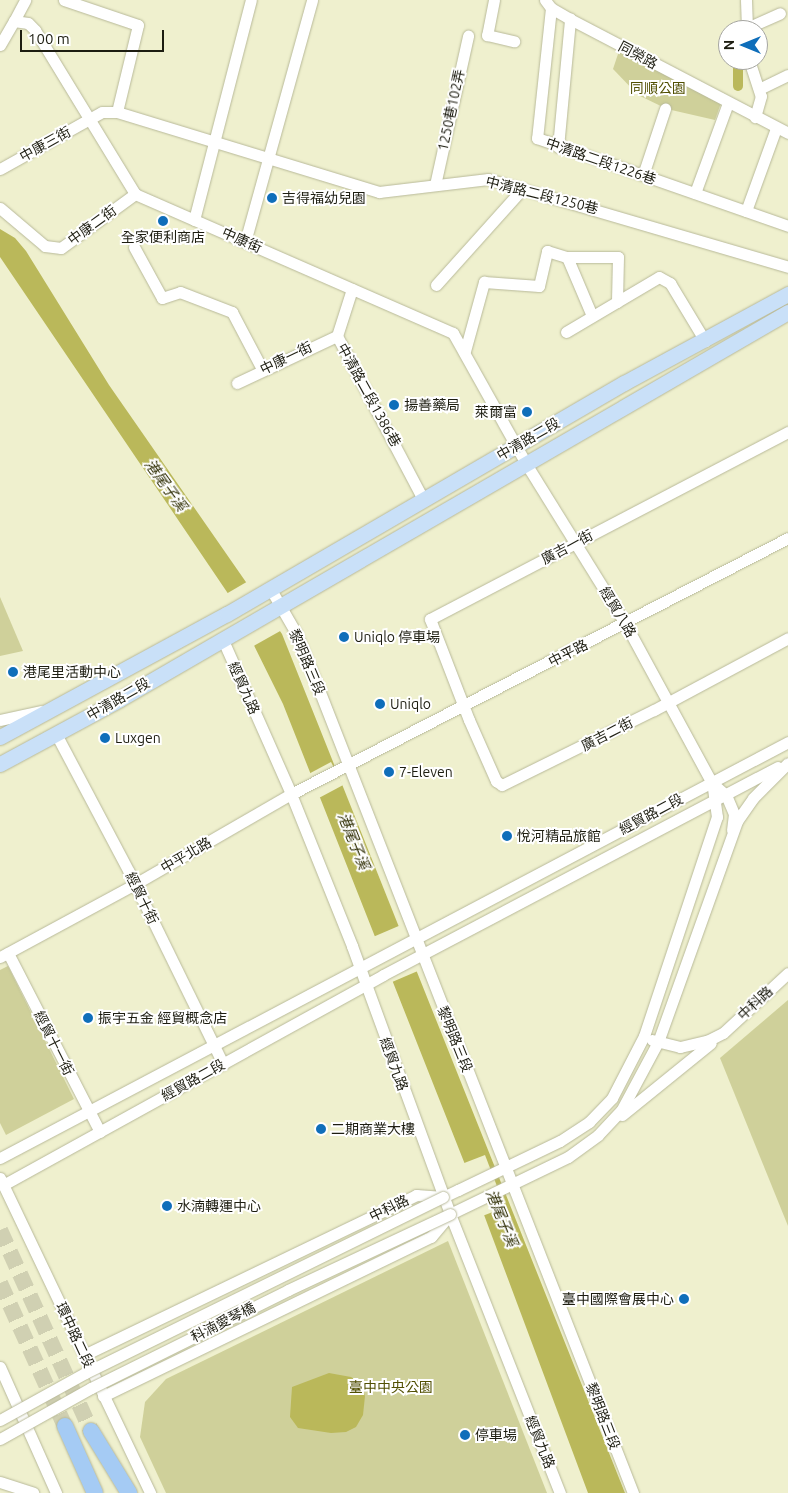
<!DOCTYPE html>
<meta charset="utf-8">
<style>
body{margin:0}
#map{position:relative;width:788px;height:1493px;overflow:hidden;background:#eff0ce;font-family:Ubuntu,"Noto Sans TC",sans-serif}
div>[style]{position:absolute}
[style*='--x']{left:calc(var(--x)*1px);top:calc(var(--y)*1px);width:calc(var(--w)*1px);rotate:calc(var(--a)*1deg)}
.green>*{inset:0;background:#cfd09a}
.water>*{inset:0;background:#bab85a}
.pier>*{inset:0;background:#eff0ce;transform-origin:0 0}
.canal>*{height:10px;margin:-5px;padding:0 5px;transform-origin:5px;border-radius:5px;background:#bab85a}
.highway-tunnel>*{height:16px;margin-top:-8px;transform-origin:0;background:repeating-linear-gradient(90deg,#d0d0b2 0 16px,transparent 0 24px)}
.roads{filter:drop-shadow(0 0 1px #b8b999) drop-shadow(0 0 1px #b8b999)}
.minor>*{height:11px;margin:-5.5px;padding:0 5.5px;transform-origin:5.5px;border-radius:5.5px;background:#fff}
.major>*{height:15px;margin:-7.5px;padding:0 7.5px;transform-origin:7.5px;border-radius:7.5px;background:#c9e0f8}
.highway>*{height:16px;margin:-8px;padding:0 8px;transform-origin:8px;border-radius:8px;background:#a5cbf4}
.bridges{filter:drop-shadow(0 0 1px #b8b999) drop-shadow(0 0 1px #b8b999)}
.minor-bridge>*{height:11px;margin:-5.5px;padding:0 5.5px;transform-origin:5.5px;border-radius:5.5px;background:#fff}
.dots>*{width:14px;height:14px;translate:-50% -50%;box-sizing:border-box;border:2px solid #fff;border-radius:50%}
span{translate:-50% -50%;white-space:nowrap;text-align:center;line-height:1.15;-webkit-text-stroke:4px #fff;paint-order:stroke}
.street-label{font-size:14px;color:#1d1d11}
.park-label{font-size:14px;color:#514f02}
.poi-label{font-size:14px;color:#1d1d11}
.left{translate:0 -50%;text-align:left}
.right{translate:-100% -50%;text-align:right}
.water-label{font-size:15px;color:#34330a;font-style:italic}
.north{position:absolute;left:718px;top:20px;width:50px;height:50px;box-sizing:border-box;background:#fff;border:1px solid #a5a5a0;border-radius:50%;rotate:270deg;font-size:14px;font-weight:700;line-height:20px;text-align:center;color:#1d1d11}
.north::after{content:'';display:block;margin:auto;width:18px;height:22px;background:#0f6eba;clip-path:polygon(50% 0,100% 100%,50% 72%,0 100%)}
.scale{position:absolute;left:20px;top:30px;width:144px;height:22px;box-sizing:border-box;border:2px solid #1d1d11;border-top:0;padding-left:6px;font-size:15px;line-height:18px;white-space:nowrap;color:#1d1d11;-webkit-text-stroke:4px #fff;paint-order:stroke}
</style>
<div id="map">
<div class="green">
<div style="clip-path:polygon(619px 51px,721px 103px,715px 120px,667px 109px,638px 95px,613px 69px)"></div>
<div style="clip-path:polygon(0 597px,23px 651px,0 656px)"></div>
<div style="clip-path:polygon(8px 966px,74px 1099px,6px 1135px,0 1123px,0 970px)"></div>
<div style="clip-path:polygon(788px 1000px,788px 1226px,720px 1058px)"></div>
<div style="clip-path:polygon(448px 1241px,547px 1493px,166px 1493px,140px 1437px,145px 1402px,166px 1379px)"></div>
</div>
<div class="water">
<div style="clip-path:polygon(0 229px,15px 238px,26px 251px,109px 385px,282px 634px,625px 1493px,588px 1493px,468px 1172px,283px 704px,229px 595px,0 257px)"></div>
<div style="clip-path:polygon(329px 1373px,351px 1377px,359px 1382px,365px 1396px,363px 1415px,356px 1427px,346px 1432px,331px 1433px,298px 1428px,290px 1417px,292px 1387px)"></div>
</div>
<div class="pier">
<div style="clip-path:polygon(250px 580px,282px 630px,250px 648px,226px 594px)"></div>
<div style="left:331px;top:762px;width:26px;height:27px;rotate:62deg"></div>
<div style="left:401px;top:925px;width:49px;height:33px;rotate:67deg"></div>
<div style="left:485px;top:1155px;width:56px;height:25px;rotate:69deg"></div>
</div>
<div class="canal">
<div style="--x:738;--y:60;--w:26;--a:90"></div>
</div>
<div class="highway-tunnel">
<div style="--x:0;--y:1230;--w:221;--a:65.6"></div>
<div style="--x:0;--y:1283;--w:157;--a:65.6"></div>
</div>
<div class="roads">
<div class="minor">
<div style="--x:64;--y:0;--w:78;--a:18.7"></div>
<div style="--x:138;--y:25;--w:89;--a:103.6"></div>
<div style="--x:494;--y:0;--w:36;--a:101"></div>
<div style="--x:487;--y:35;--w:28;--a:13"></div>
<div style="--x:545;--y:0;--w:10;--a:53"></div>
<div style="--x:551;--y:8;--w:22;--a:30"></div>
<div style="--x:570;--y:19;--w:246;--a:27.6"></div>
<div style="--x:746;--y:0;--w:30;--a:88"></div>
<div style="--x:551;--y:8;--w:131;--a:96.1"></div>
<div style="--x:537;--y:138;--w:266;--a:19.3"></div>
<div style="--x:14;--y:21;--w:24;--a:-62"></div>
<div style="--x:747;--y:28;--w:36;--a:-24"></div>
<div style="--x:0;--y:45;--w:28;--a:-60"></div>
<div style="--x:14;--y:21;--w:14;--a:8"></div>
<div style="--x:28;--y:23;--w:10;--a:45"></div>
<div style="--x:35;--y:30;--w:192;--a:58.6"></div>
<div style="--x:135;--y:194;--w:347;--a:23.6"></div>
<div style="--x:453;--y:333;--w:148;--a:60.8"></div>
<div style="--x:525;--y:462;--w:190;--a:58.2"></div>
<div style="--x:625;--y:623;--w:182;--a:61.5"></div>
<div style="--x:712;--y:783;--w:18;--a:41"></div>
<div style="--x:726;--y:795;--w:21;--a:67"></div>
<div style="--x:734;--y:814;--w:16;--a:97"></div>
<div style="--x:749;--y:60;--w:38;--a:72"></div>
<div style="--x:761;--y:96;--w:22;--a:106"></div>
<div style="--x:759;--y:89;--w:32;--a:-26"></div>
<div style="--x:558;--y:147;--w:129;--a:-84.6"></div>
<div style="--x:0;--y:169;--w:117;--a:-29.2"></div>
<div style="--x:102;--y:112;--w:15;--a:0"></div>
<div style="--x:117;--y:112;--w:274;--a:17"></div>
<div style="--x:379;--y:192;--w:110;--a:-6.8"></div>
<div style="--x:488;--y:179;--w:313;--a:16.3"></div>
<div style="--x:643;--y:175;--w:70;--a:-71.6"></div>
<div style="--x:435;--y:185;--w:153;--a:-77.5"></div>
<div style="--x:695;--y:193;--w:96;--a:-69.9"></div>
<div style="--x:0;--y:208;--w:59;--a:40.2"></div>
<div style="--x:45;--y:246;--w:16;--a:7"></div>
<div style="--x:61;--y:248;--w:92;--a:-36.1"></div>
<div style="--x:746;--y:211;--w:88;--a:-70.1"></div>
<div style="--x:194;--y:220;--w:227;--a:-75.5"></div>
<div style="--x:245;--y:242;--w:251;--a:-74.5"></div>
<div style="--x:134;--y:247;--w:58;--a:61.2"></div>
<div style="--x:162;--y:298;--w:19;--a:-18"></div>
<div style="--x:180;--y:292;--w:56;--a:21"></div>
<div style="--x:232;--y:312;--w:64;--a:62.2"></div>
<div style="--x:567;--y:257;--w:51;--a:0"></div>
<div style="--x:618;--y:257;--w:45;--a:91.3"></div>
<div style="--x:436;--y:285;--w:130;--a:-48.1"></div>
<div style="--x:352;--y:289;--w:49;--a:107.7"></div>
<div style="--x:337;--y:336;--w:184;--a:62.2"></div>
<div style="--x:566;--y:332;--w:108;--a:-30.6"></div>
<div style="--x:659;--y:277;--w:13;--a:29"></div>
<div style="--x:670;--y:283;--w:68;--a:58.9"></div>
<div style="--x:465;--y:351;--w:72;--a:-74.6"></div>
<div style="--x:484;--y:282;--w:55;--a:4.2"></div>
<div style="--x:539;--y:286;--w:36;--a:-77"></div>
<div style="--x:547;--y:251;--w:21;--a:17"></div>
<div style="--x:567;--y:257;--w:64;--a:67"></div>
<div style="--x:237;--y:383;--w:110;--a:-25.2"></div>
<div style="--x:788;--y:432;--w:404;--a:152.4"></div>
<div style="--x:430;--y:619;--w:108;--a:68.9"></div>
<div style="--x:469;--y:720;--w:67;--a:66.1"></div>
<div style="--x:496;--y:781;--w:7;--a:34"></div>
<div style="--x:502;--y:785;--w:169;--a:-26.3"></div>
<div style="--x:654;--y:710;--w:152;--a:-28.2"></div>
<div style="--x:270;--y:588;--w:52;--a:60"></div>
<div style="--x:296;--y:633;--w:53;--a:67.8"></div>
<div style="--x:316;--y:682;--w:871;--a:68.65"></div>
<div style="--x:222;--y:638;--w:171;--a:66.1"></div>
<div style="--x:291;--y:794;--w:164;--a:68.1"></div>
<div style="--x:352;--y:946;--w:285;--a:69.9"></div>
<div style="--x:450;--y:1214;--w:300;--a:68.5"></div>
<div style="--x:0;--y:720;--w:42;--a:-12.4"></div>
<div style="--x:56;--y:734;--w:156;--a:62.1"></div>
<div style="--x:129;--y:872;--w:214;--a:63.9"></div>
<div style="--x:8;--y:953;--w:201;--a:62.8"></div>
<div style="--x:0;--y:957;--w:153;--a:-28.4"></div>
<div style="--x:135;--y:884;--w:180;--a:-30"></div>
<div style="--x:291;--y:794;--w:559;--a:-27.25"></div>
<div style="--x:652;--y:1040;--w:29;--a:14"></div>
<div style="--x:680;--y:1047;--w:28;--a:-13"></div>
<div style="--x:707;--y:1041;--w:18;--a:-27"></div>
<div style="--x:723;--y:1033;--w:88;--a:-42.7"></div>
<div style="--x:622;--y:1115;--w:114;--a:-39"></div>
<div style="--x:0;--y:1158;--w:891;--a:-27.83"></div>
<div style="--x:0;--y:1178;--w:349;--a:64.5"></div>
<div style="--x:3;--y:1185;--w:434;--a:-28.9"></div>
<div style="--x:383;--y:975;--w:446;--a:-27.8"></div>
<div style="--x:84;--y:1355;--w:369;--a:-25.7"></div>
<div style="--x:416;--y:1195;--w:27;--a:4"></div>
<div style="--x:443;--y:1197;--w:17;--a:-25"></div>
<div style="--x:458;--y:1190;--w:113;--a:-25.7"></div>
<div style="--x:560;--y:1141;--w:35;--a:-33"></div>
<div style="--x:589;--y:1122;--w:33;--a:-46"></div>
<div style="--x:612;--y:1098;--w:70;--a:-62.7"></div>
<div style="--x:644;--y:1036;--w:231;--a:-71.6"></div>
<div style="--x:717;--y:817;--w:34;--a:-98"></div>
<div style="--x:0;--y:1367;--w:138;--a:66"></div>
<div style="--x:103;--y:1396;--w:365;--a:-25.9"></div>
<div style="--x:431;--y:1237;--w:30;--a:-50"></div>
<div style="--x:450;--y:1214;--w:131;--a:-25.8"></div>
<div style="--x:568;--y:1157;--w:37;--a:-36"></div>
<div style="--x:598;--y:1135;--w:35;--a:-47"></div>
<div style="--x:622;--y:1109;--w:76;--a:-61.8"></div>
<div style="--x:658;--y:1042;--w:235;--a:-70.3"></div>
<div style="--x:737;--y:821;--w:28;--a:-55"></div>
<div style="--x:753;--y:798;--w:49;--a:-45"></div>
<div style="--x:0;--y:1482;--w:35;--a:18"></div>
</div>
<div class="major">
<div style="--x:0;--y:737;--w:258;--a:-28.5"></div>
<div style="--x:227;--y:614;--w:459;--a:-30.2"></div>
<div style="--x:624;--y:383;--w:187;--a:-28.5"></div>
<div style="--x:0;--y:764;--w:136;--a:-28.4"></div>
<div style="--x:120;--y:699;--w:772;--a:-30.09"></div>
</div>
<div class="highway">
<div style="--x:65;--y:1426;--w:73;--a:65.9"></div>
<div style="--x:91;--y:1431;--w:73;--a:58.5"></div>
</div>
</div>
<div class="bridges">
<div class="minor-bridge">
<div style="--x:0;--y:1420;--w:97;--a:-28.9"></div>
<div style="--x:85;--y:1373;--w:399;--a:-26.2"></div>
<div style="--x:0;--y:1439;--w:104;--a:-29.3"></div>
<div style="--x:91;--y:1388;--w:220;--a:-26.4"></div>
<div style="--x:288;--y:1290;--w:179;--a:-25.1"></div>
</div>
</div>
<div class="dots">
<div style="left:272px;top:198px;background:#0f6eba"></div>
<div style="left:163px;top:221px;background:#0f6eba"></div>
<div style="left:394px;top:405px;background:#0f6eba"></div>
<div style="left:527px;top:412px;background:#0f6eba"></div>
<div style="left:344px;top:637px;background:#0f6eba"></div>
<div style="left:13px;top:672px;background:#0f6eba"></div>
<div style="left:380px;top:704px;background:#0f6eba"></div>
<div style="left:105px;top:738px;background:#0f6eba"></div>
<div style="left:389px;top:772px;background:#0f6eba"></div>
<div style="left:507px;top:836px;background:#0f6eba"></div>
<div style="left:88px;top:1018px;background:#0f6eba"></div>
<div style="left:321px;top:1129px;background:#0f6eba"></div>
<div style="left:167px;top:1206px;background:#0f6eba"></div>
<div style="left:684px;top:1299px;background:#0f6eba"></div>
<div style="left:465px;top:1435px;background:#0f6eba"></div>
</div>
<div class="street-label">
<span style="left:638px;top:55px;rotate:28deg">同榮路</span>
<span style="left:451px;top:110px;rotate:-78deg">1250巷102弄</span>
<span style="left:45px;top:144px;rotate:-29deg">中康三街</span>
<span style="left:601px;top:161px;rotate:19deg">中清路二段1226巷</span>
<span style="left:542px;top:195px;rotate:14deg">中清路二段1250巷</span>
<span style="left:92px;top:225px;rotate:-36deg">中康二街</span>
<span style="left:242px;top:240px;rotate:24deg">中康街</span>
<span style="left:286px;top:358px;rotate:-26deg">中康一街</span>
<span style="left:369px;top:395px;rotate:61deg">中清路二段1386巷</span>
<span style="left:528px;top:439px;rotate:-30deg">中清路二段</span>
<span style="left:567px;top:547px;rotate:-28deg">廣吉一街</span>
<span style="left:618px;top:612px;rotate:59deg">經貿八路</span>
<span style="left:568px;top:653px;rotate:-27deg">中平路</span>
<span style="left:307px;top:662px;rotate:67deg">黎明路三段</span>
<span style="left:244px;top:688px;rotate:66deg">經貿九路</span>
<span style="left:118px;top:699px;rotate:-30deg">中清路二段</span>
<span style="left:607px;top:734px;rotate:-27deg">廣吉二街</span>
<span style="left:651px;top:814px;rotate:-28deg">經貿路二段</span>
<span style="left:186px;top:855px;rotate:-30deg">中平北路</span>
<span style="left:142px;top:898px;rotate:64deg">經貿十街</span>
<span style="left:755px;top:1003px;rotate:-43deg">中科路</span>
<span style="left:455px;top:1039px;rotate:68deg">黎明路三段</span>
<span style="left:54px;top:1043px;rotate:63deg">經貿十一街</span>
<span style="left:394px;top:1064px;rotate:70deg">經貿九路</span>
<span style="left:193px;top:1080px;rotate:-29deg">經貿路二段</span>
<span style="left:389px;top:1208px;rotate:-26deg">中科路</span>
<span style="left:223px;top:1322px;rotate:-27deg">科湳愛琴橋</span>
<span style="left:75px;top:1335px;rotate:65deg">環中路二段</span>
<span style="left:603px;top:1416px;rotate:69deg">黎明路三段</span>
<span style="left:540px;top:1442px;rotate:68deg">經貿九路</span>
</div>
<div class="park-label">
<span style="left:658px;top:88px">同順公園</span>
<span style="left:391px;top:1387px">臺中中央公園</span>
</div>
<div class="poi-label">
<span class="left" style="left:282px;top:198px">吉得福幼兒園</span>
<span style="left:163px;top:237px">全家便利商店</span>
<span class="left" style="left:404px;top:405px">揚善藥局</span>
<span class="right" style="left:517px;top:412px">萊爾富</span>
<span class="left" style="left:354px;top:637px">Uniqlo 停車場</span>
<span class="left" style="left:23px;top:672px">港尾里活動中心</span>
<span class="left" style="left:390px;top:704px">Uniqlo</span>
<span class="left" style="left:115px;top:738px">Luxgen</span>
<span class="left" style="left:399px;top:772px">7-Eleven</span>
<span class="left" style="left:517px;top:836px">悅河精品旅館</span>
<span class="left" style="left:98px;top:1018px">振宇五金 經貿概念店</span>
<span class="left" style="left:331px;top:1129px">二期商業大樓</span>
<span class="left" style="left:177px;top:1206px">水湳轉運中心</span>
<span class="right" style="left:674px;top:1299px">臺中國際會展中心</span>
<span class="left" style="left:475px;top:1435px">停車場</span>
</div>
<div class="water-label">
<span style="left:166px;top:485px;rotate:54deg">港尾子溪</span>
<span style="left:354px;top:841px;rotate:68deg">港尾子溪</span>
<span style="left:502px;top:1218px;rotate:68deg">港尾子溪</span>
</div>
<div class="north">N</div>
<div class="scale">100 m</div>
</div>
